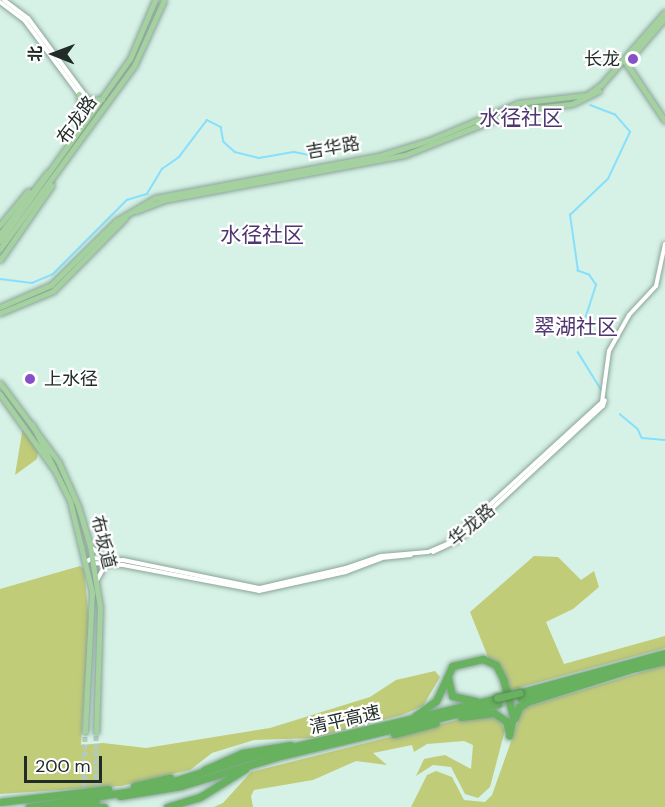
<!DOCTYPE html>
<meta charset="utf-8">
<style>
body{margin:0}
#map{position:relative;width:665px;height:807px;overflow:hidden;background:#d6f1e5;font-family:"DM Sans","Noto Sans SC",sans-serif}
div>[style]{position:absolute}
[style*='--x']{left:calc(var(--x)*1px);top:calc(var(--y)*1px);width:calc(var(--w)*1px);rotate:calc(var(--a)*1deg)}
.green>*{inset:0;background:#c1cc79}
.stream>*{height:1.5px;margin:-0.75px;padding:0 0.75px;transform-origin:0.75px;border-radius:0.75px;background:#86e0fd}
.major-tunnel>*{height:5px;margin-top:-2.5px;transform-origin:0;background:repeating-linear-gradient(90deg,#b2cabf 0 5px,transparent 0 7.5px)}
.highway-tunnel>*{height:7px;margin-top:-3.5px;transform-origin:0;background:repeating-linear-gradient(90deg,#b2cabf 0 7px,transparent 0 10.5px)}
.roads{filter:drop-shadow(0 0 2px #8aa499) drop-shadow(0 0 2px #8aa499)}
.minor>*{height:4px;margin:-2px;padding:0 2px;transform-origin:2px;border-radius:2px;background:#fff}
.major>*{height:5px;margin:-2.5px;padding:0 2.5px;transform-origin:2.5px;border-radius:2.5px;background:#a4d19f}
.highway>*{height:7px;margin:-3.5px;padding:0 3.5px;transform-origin:3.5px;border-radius:3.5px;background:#68b25f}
.bridges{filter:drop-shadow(0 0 2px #4f834c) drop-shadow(0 0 2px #4f834c)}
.highway-bridge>*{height:7px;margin:-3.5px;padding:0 3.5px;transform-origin:3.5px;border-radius:3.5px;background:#68b25f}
.dots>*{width:16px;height:16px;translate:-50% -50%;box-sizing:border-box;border:3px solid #fff;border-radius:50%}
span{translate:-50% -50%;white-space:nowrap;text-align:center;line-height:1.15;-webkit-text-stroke:4.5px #fff;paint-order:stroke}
.poi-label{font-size:18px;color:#212c28}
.right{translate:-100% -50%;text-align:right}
.left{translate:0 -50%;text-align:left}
.street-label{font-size:18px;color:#212c28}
.quarter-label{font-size:21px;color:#4e3671}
.north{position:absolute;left:24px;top:24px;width:60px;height:60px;-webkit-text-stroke:4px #fff;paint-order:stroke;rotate:271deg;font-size:16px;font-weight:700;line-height:24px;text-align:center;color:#212c28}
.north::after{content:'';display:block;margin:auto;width:21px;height:27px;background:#212c28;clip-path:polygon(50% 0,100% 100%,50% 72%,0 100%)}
.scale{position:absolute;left:24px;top:756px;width:78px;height:27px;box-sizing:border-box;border:3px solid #212c28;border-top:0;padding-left:8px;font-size:18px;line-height:21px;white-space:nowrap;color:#212c28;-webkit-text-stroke:4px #fff;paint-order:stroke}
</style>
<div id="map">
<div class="green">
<div style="clip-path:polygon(23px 427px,38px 452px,37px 459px,15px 475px)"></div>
<div style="clip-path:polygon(534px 556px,558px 557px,581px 580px,594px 571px,599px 587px,573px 609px,546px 622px,564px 664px,665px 636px,665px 648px,510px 690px,502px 668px,488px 657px,470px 612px)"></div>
<div style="clip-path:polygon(80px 566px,84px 569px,89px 620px,81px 745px,103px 743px,146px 748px,270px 728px,370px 697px,396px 680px,435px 671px,440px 677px,423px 706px,402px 715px,314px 738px,254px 740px,212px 753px,190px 770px,121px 786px,0 794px,0 589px)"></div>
<div style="clip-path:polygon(665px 665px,665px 807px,411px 807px,427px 775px,436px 771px,452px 777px,464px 800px,485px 802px,492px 795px,523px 708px)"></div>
<div style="clip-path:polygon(477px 715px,498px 719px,505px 730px,490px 787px,478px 798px,465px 794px,451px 767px,433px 765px,416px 776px,424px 759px,434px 757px,445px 755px,471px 769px,473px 745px,464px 741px,427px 744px,414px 752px,412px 745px,373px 753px,387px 765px,356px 761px,313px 780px,254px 790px,251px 796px,253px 807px,214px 807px,223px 803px,251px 772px)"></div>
</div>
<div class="stream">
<div style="--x:0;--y:279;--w:32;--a:7"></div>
<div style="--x:32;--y:283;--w:23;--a:-23"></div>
<div style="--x:53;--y:274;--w:105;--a:-45"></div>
<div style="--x:127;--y:200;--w:21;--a:-17"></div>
<div style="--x:147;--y:194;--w:29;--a:-59"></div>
<div style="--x:162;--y:169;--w:21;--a:-35"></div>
<div style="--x:179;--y:157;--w:46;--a:-52.9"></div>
<div style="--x:207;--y:120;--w:16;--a:27"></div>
<div style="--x:221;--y:127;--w:15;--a:79"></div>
<div style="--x:224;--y:142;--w:15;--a:42"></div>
<div style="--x:235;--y:152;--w:25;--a:14"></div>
<div style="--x:259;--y:158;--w:36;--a:-10"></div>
<div style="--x:294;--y:152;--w:26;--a:11"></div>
<div style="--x:579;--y:338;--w:56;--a:-72.2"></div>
<div style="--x:596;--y:285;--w:12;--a:-125"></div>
<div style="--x:589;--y:275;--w:12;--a:-160"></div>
<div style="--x:578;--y:271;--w:57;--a:-98.1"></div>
<div style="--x:570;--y:215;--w:52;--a:-43.5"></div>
<div style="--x:608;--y:179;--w:52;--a:-64.9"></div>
<div style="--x:630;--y:132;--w:23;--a:-131"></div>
<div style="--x:615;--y:115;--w:26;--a:-159"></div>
<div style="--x:578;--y:352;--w:44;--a:58.1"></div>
<div style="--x:620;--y:414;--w:23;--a:40"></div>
<div style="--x:638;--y:429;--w:10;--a:66"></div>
<div style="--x:642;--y:438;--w:23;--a:5"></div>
</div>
<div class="major-tunnel">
<div style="--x:96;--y:793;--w:61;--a:-90"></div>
<div style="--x:84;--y:794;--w:62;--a:-89.1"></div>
</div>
<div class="highway-tunnel">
<div style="--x:498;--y:704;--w:23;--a:-15"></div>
</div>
<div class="roads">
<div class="minor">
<div style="--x:4;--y:0;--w:30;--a:37"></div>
<div style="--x:28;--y:18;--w:113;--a:53.6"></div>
<div style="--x:0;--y:2;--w:31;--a:37"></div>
<div style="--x:25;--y:21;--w:114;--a:53.5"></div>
<div style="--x:92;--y:548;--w:16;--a:38"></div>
<div style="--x:433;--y:552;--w:26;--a:-25"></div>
<div style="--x:457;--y:541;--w:199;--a:-42.8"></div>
<div style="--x:603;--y:406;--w:6;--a:-72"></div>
<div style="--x:86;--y:562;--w:7;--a:-34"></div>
<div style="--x:92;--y:558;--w:31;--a:4"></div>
<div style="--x:123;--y:560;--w:140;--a:11.6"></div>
<div style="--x:260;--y:588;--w:88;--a:-13.1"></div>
<div style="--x:346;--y:568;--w:37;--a:-19"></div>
<div style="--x:381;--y:556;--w:47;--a:-4.9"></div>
<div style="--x:428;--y:552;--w:21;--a:-23"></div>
<div style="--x:447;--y:544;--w:210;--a:-42.5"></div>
<div style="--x:602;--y:402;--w:51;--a:-82.2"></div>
<div style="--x:609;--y:351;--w:41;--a:-60.9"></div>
<div style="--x:629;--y:315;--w:40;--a:-47"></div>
<div style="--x:656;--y:286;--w:43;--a:-77.9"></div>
<div style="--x:93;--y:563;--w:30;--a:4"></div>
<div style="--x:123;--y:565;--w:138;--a:10.8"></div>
<div style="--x:259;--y:591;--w:89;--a:-12.3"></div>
<div style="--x:346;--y:572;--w:39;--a:-21"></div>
<div style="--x:382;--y:558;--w:29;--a:-6"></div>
<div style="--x:97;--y:580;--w:18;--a:-61"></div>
</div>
<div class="major">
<div style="--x:634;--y:54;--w:48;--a:-49.3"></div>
<div style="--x:624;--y:60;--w:73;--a:56.1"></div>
<div style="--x:79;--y:94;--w:31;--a:83"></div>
<div style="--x:89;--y:100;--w:13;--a:-4"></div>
<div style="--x:136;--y:211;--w:30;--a:-21"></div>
<div style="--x:164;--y:200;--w:245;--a:-10.6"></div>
<div style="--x:405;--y:155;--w:122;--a:-21.7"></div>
<div style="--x:518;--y:110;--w:54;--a:-6.3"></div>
<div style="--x:572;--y:104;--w:30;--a:-26"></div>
<div style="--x:0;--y:225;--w:44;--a:-50.5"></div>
<div style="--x:0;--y:234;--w:78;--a:-52.3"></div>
<div style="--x:0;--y:241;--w:224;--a:-54.5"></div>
<div style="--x:130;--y:59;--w:64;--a:-67"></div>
<div style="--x:0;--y:249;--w:227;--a:-53.8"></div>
<div style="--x:134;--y:66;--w:72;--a:-65.6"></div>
<div style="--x:0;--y:260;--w:91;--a:-55.3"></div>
<div style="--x:0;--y:307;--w:56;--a:-23.3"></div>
<div style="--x:51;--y:285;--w:91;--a:-44.6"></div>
<div style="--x:116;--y:221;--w:45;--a:-30.5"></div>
<div style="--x:155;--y:198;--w:231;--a:-10.7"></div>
<div style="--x:382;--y:155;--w:50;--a:-17.4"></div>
<div style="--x:430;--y:140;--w:95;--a:-22.8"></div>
<div style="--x:518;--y:103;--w:69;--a:-6.6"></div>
<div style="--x:587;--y:95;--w:17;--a:-36"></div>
<div style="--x:601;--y:85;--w:97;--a:-48.8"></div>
<div style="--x:0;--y:313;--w:57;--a:-22.5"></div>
<div style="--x:53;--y:291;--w:103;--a:-45.4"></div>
<div style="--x:0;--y:383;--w:97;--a:53.4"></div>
<div style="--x:58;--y:461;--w:49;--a:66"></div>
<div style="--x:78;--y:506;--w:42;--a:73.3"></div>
<div style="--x:90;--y:546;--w:63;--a:80.8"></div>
<div style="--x:100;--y:608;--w:124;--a:91.8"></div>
<div style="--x:0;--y:394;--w:91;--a:54.4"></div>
<div style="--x:32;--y:424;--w:86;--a:63.7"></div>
<div style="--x:70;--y:501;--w:94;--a:76.4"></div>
<div style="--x:92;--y:592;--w:140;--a:92.9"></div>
</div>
<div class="highway">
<div style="--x:636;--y:668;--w:30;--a:-14"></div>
<div style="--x:448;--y:678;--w:18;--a:77"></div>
<div style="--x:452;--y:696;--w:24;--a:12"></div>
<div style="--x:519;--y:693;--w:151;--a:-15.3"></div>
<div style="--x:520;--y:698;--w:88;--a:-14.5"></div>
<div style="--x:415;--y:716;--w:26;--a:-36"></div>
<div style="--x:436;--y:701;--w:38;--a:-65"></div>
<div style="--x:452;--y:666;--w:32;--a:-13"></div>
<div style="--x:483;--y:659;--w:14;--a:25"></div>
<div style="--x:496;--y:665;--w:16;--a:63"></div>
<div style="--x:503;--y:679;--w:39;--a:75"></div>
<div style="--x:513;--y:717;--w:19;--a:102"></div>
<div style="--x:461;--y:717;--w:33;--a:-7"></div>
<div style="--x:494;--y:713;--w:14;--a:34"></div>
<div style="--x:506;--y:721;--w:12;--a:76"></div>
<div style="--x:515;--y:718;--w:12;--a:-70"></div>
<div style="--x:519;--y:707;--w:9;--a:-32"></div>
<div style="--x:527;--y:702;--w:116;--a:-17.5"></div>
<div style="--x:394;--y:734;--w:43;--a:-14.7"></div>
<div style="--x:204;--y:770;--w:42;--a:-24.1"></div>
<div style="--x:242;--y:753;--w:49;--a:-9.5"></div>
<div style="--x:134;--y:786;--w:37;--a:-13"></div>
<div style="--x:120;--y:796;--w:62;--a:-9.3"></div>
<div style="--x:181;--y:786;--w:103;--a:-16.9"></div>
<div style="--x:280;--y:756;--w:224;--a:-13.4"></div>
<div style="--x:0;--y:802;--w:109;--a:-6.9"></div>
<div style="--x:29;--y:807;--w:124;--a:-8.8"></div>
<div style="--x:152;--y:788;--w:99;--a:-17.7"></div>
<div style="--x:246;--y:758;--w:258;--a:-13.4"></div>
<div style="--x:62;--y:807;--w:34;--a:-10"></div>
<div style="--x:87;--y:807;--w:17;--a:0"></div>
<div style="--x:167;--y:807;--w:34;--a:-17"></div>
<div style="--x:200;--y:797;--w:53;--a:-31.9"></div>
</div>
</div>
<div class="bridges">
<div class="highway-bridge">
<div style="--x:497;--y:698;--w:23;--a:-13"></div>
</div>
</div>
<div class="dots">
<div style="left:633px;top:59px;background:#8551c9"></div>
<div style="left:30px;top:379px;background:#8551c9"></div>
</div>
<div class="poi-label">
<span class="right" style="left:620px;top:59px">长龙</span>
<span class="left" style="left:44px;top:379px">上水径</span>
</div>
<div class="street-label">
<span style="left:77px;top:120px;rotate:-54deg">布龙路</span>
<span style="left:333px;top:148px;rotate:-10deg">吉华路</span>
<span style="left:472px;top:525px;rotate:-40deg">华龙路</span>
<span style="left:103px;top:542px;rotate:76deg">布坂道</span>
<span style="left:345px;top:720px;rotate:-13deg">清平高速</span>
</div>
<div class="quarter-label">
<span style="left:521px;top:118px">水径社区</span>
<span style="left:262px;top:235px">水径社区</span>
<span style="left:576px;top:327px">翠湖社区</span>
</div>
<div class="north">北</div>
<div class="scale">200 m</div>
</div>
